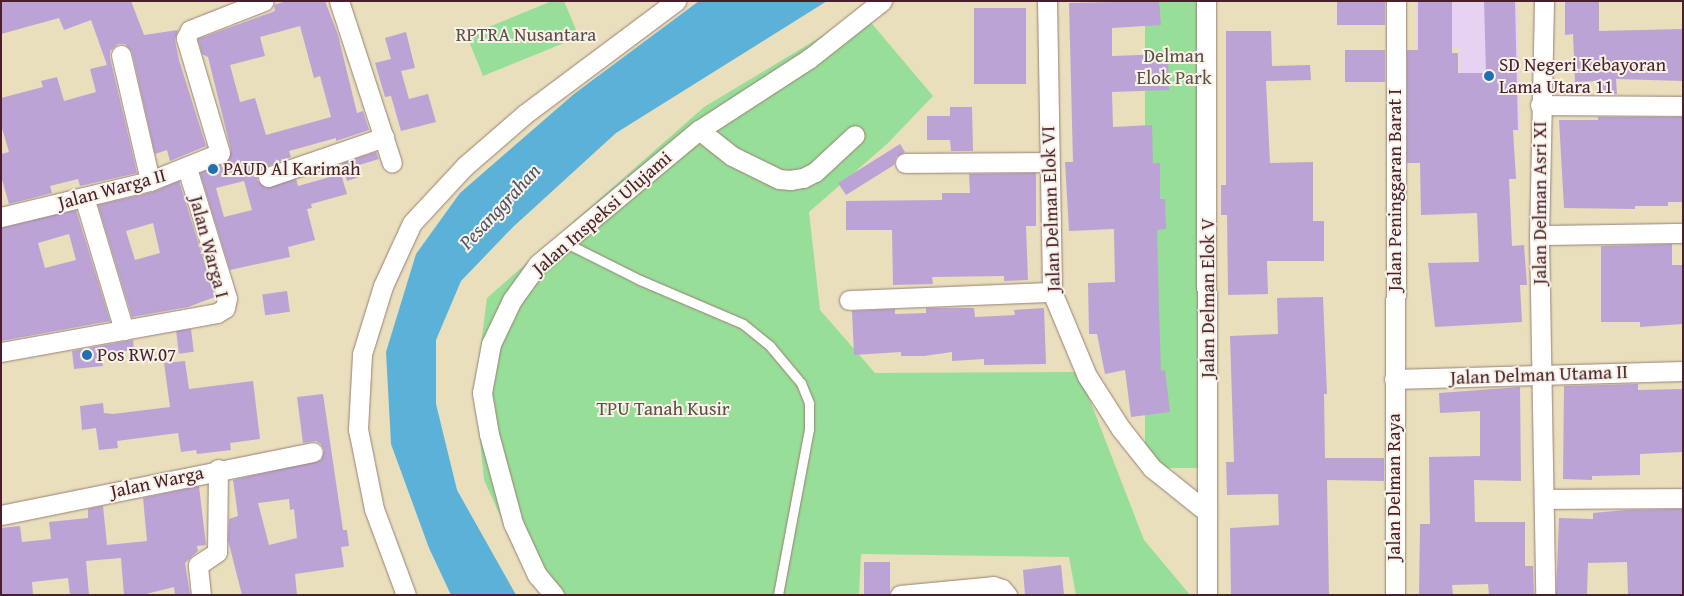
<!DOCTYPE html>
<style>
body{margin:0}
#map{position:relative;width:1684px;height:596px;overflow:hidden;background:#e9dfbc;font-family:"Gentium Book Plus",serif}
div>[style]{position:absolute}
[style*='--x']{left:calc(var(--x)*1px);top:calc(var(--y)*1px);width:calc(var(--w)*1px);rotate:calc(var(--a)*1deg)}
.built>*{inset:0;background:#e5d3f1}
.green>*{inset:0;background:#97de98;transform-origin:0 0}
.water>*{inset:0;background:#5cb1d9}
.building>*{inset:0;background:#bba3d6;transform-origin:0 0}
.roads{filter:drop-shadow(0 0 1px #9a7f74) drop-shadow(0 0 1px #9a7f74)}
.service>*{height:9px;margin:-4.5px;padding:0 4.5px;transform-origin:4.5px;border-radius:4.5px;background:#fff}
.minor>*{height:19px;margin:-9.5px;padding:0 9.5px;transform-origin:9.5px;border-radius:9.5px;background:#fff}
.dots>*{width:14px;height:14px;translate:-50% -50%;box-sizing:border-box;border:2px solid #f7f3e8;border-radius:50%}
span{translate:-50% -50%;white-space:nowrap;text-align:center;line-height:1.15;-webkit-text-stroke:4px #f7f3e8;paint-order:stroke}
.park-label{font-size:19px;color:#5d4f46}
.poi-label{font-size:19px;color:#4a1f2b}
.left{translate:0 -50%;text-align:left}
.street-label{font-size:19px;color:#4a1f2b}
.water-label{font-size:20px;color:#505268;font-style:italic}
.frame{position:absolute;inset:0;border:2px solid #4a1f2b;pointer-events:none}
</style>
<div id="map">
<div class="built">
<div style="clip-path:polygon(1416px 1px,1517px 1px,1520px 131px,1486px 132px,1461px 104px,1459px 48px,1416px 49px)"></div>
</div>
<div class="green">
<div style="clip-path:polygon(552px 1px,564px 1px,579px 37px,483px 76px,467px 36px)"></div>
<div style="left:1145px;top:1px;width:54px;height:467px"></div>
<div style="clip-path:polygon(862px 12px,933px 96px,887px 144px,809px 212px,820px 310px,875px 373px,1079px 372px,1144px 540px,1190px 595px,1076px 595px,1069px 557px,861px 554px,859px 595px,550px 595px,523px 566px,484px 480px,475px 390px,487px 298px,704px 107px)"></div>
</div>
<div class="water">
<div style="clip-path:polygon(699px 1px,827px 1px,616px 133px,513px 227px,461px 281px,436px 340px,436px 404px,457px 490px,516px 595px,451px 595px,429px 548px,391px 444px,386px 352px,416px 254px,460px 193px,574px 94px)"></div>
</div>
<div class="building">
<div style="clip-path:polygon(1px 1px,131px 1px,144px 35px,178px 30px,175px 40px,179px 60px,206px 146px,170px 161px,167px 150px,155px 154px,132px 52px,125px 44px,118px 44px,110px 51px,110px 58px,137px 173px,80px 186px,78px 179px,50px 186px,52px 193px,9px 204px,1px 176px,1px 154px,9px 152px,1px 125px,1px 98px,43px 87px,41px 81px,57px 77px,64px 101px,96px 92px,90px 69px,107px 65px,91px 20px,64px 30px,59px 18px,1px 34px)"></div>
<div style="clip-path:polygon(evenodd,286px 1px,325px 1px,338px 35px,357px 113px,363px 111px,369px 130px,336px 141px,336px 138px,289px 151px,291px 157px,260px 169px,257px 180px,266px 188px,296px 179px,298px 186px,341px 174px,347px 194px,311px 204px,312px 208px,307px 209px,315px 240px,288px 247px,290px 257px,230px 270px,200px 173px,228px 161px,231px 150px,208px 57px,202px 54px,198px 39px,275px 11px,274px 5px,286px 1px,300px 26px,314px 78px,320px 76px,331px 117px,266px 135px,255px 98px,240px 102px,230px 65px,265px 56px,260px 37px,300px 26px,286px 1px,244px 181px,252px 210px,224px 217px,216px 188px,244px 181px)"></div>
<div style="clip-path:polygon(1159px 1px,1161px 25px,1112px 28px,1112px 56px,1168px 54px,1169px 90px,1112px 92px,1113px 127px,1152px 125px,1153px 163px,1160px 163px,1160px 199px,1165px 199px,1166px 229px,1157px 230px,1159px 309px,1161px 371px,1165px 370px,1170px 412px,1131px 417px,1125px 370px,1105px 374px,1097px 334px,1089px 334px,1088px 283px,1115px 282px,1114px 229px,1069px 231px,1065px 162px,1073px 162px,1069px 3px)"></div>
<div style="left:1337px;top:1px;width:48px;height:24px"></div>
<div style="clip-path:polygon(1418px 1px,1452px 1px,1452px 53px,1458px 53px,1458px 73px,1486px 73px,1484px 1px,1515px 1px,1518px 130px,1513px 130px,1516px 179px,1509px 179px,1512px 246px,1524px 245px,1527px 285px,1520px 285px,1522px 322px,1435px 327px,1428px 263px,1479px 262px,1477px 213px,1421px 215px,1420px 163px,1407px 163px,1407px 50px,1418px 50px)"></div>
<div style="clip-path:polygon(1565px 1px,1599px 1px,1599px 31px,1683px 29px,1683px 81px,1616px 79px,1617px 94px,1598px 94px,1597px 81px,1575px 82px,1573px 34px,1565px 35px)"></div>
<div style="left:1026px;top:8px;width:76px;height:52px;rotate:90deg"></div>
<div style="clip-path:polygon(1226px 31px,1271px 31px,1272px 66px,1310px 65px,1311px 80px,1266px 81px,1270px 163px,1313px 162px,1313px 221px,1324px 221px,1324px 261px,1267px 261px,1268px 294px,1228px 295px,1227px 215px,1221px 215px,1221px 185px,1226px 185px)"></div>
<div style="clip-path:polygon(406px 32px,415px 68px,401px 71px,409px 99px,428px 94px,436px 122px,401px 131px,391px 96px,385px 97px,375px 63px,391px 59px,385px 38px)"></div>
<div style="left:1345px;top:50px;width:40px;height:32px"></div>
<div style="clip-path:polygon(950px 107px,972px 107px,973px 151px,951px 151px,950px 140px,927px 140px,927px 116px,950px 116px)"></div>
<div style="clip-path:polygon(1598px 117px,1683px 117px,1683px 202px,1668px 202px,1668px 206px,1635px 206px,1635px 209px,1564px 208px,1559px 120px,1598px 120px)"></div>
<div style="clip-path:polygon(900px 144px,905px 152px,896px 157px,894px 165px,846px 195px,838px 183px)"></div>
<div style="clip-path:polygon(376px 152px,379px 159px,359px 165px,362px 176px,347px 181px,342px 163px)"></div>
<div style="clip-path:polygon(1036px 173px,1036px 226px,1026px 226px,1028px 280px,1004px 281px,1004px 276px,932px 277px,933px 284px,893px 285px,892px 230px,846px 230px,846px 201px,942px 200px,942px 193px,970px 193px,969px 174px)"></div>
<div style="clip-path:polygon(evenodd,179px 181px,215px 297px,188px 307px,132px 317px,98px 205px,153px 192px,179px 181px,153px 223px,160px 253px,135px 260px,126px 231px,153px 223px)"></div>
<div style="clip-path:polygon(evenodd,76px 210px,110px 321px,1px 341px,1px 228px,76px 210px,69px 234px,76px 260px,45px 268px,38px 243px,69px 234px)"></div>
<div style="clip-path:polygon(1672px 244px,1672px 265px,1683px 265px,1683px 324px,1640px 327px,1640px 322px,1601px 322px,1601px 246px)"></div>
<div style="left:287px;top:291px;width:21px;height:25px;rotate:82deg"></div>
<div style="clip-path:polygon(1323px 297px,1327px 394px,1324px 394px,1325px 458px,1384px 458px,1384px 481px,1327px 480px,1329px 595px,1231px 595px,1230px 528px,1279px 525px,1278px 494px,1227px 495px,1226px 462px,1234px 462px,1230px 336px,1278px 334px,1277px 298px)"></div>
<div style="clip-path:polygon(926px 308px,974px 308px,975px 317px,1015px 315px,1014px 310px,1044px 308px,1046px 364px,984px 365px,984px 359px,952px 361px,952px 352px,924px 356px,901px 356px,901px 352px,854px 355px,852px 311px,895px 309px,895px 314px,926px 313px)"></div>
<div style="left:191px;top:329px;width:23px;height:15px;rotate:83deg"></div>
<div style="clip-path:polygon(133px 340px,134px 350px,101px 354px,103px 366px,74px 369px,72px 351px)"></div>
<div style="clip-path:polygon(185px 361px,189px 389px,253px 381px,260px 439px,230px 443px,231px 450px,197px 454px,196px 450px,181px 452px,178px 433px,117px 441px,118px 448px,99px 450px,96px 428px,82px 430px,80px 406px,103px 403px,104px 413px,113px 414px,170px 407px,164px 363px)"></div>
<div style="clip-path:polygon(1638px 384px,1638px 390px,1683px 389px,1683px 452px,1640px 454px,1640px 475px,1592px 476px,1592px 480px,1563px 479px,1564px 386px)"></div>
<div style="clip-path:polygon(1520px 387px,1521px 481px,1474px 480px,1475px 522px,1525px 522px,1525px 566px,1533px 566px,1534px 595px,1489px 595px,1488px 584px,1452px 585px,1453px 595px,1419px 595px,1420px 524px,1430px 524px,1429px 457px,1480px 456px,1480px 411px,1440px 413px,1439px 393px)"></div>
<div style="clip-path:polygon(evenodd,323px 394px,343px 530px,347px 530px,349px 546px,341px 547px,344px 567px,295px 574px,297px 595px,242px 595px,228px 540px,229px 519px,238px 516px,233px 480px,321px 460px,324px 450px,321px 444px,316px 441px,303px 443px,297px 397px,323px 394px,289px 499px,290px 510px,294px 509px,297px 538px,269px 545px,258px 503px,289px 499px)"></div>
<div style="clip-path:polygon(199px 486px,206px 545px,197px 546px,198px 551px,185px 563px,190px 595px,175px 595px,174px 587px,142px 595px,124px 595px,121px 558px,86px 561px,89px 595px,70px 595px,68px 578px,32px 582px,33px 595px,1px 595px,1px 528px,20px 526px,22px 542px,51px 539px,49px 522px,88px 518px,88px 509px,103px 506px,107px 545px,147px 541px,143px 498px)"></div>
<div style="clip-path:polygon(1683px 509px,1683px 595px,1628px 595px,1627px 562px,1588px 563px,1587px 595px,1556px 595px,1559px 518px,1593px 519px,1593px 513px,1626px 510px)"></div>
<div style="left:864px;top:562px;width:26px;height:32px"></div>
<div style="clip-path:polygon(1061px 565px,1064px 595px,1025px 595px,1023px 570px)"></div>
</div>
<div class="roads">
<div class="service">
<div style="--x:564;--y:242;--w:85;--a:26.6"></div>
<div style="--x:640;--y:280;--w:112;--a:23.1"></div>
<div style="--x:743;--y:324;--w:35;--a:39"></div>
<div style="--x:770;--y:346;--w:48;--a:50"></div>
<div style="--x:801;--y:383;--w:22;--a:68"></div>
<div style="--x:809;--y:403;--w:26;--a:90"></div>
<div style="--x:809;--y:429;--w:169;--a:100.6"></div>
</div>
<div class="minor">
<div style="--x:339;--y:1;--w:170;--a:71.9"></div>
<div style="--x:1047;--y:1;--w:291;--a:89"></div>
<div style="--x:1052;--y:292;--w:91;--a:67.4"></div>
<div style="--x:1087;--y:376;--w:63;--a:57.3"></div>
<div style="--x:1121;--y:429;--w:50;--a:51.5"></div>
<div style="--x:1152;--y:468;--w:70;--a:38.7"></div>
<div style="--x:1206;--y:1;--w:594;--a:89.9"></div>
<div style="--x:1544;--y:1;--w:234;--a:91.2"></div>
<div style="--x:1539;--y:235;--w:360;--a:89"></div>
<div style="--x:121;--y:55;--w:129;--a:77"></div>
<div style="--x:1540;--y:105;--w:143;--a:0.4"></div>
<div style="--x:699;--y:130;--w:42;--a:38.2"></div>
<div style="--x:732;--y:156;--w:52;--a:26.1"></div>
<div style="--x:779;--y:179;--w:11;--a:5"></div>
<div style="--x:790;--y:180;--w:13;--a:-9"></div>
<div style="--x:803;--y:178;--w:13;--a:-27"></div>
<div style="--x:815;--y:172;--w:54;--a:-42.8"></div>
<div style="--x:905;--y:163;--w:143;--a:-0.4"></div>
<div style="--x:268;--y:177;--w:123;--a:-19"></div>
<div style="--x:84;--y:197;--w:139;--a:73.3"></div>
<div style="--x:1;--y:217;--w:153;--a:-13.6"></div>
<div style="--x:150;--y:181;--w:75;--a:-21.8"></div>
<div style="--x:220;--y:153;--w:120;--a:-106.5"></div>
<div style="--x:186;--y:38;--w:9;--a:-63"></div>
<div style="--x:190;--y:30;--w:79;--a:-21.4"></div>
<div style="--x:1539;--y:235;--w:144;--a:-0.8"></div>
<div style="--x:849;--y:300;--w:203;--a:-2.3"></div>
<div style="--x:1;--y:352;--w:219;--a:-10.2"></div>
<div style="--x:217;--y:313;--w:9;--a:-32"></div>
<div style="--x:225;--y:308;--w:10;--a:-79"></div>
<div style="--x:227;--y:298;--w:136;--a:-107.1"></div>
<div style="--x:1394;--y:379;--w:289;--a:-1.6"></div>
<div style="--x:1545;--y:499;--w:138;--a:-0.4"></div>
<div style="--x:1;--y:515;--w:318;--a:-11.4"></div>
<div style="--x:201;--y:595;--w:30;--a:-96"></div>
<div style="--x:198;--y:565;--w:23;--a:-34"></div>
<div style="--x:217;--y:552;--w:83;--a:-89.3"></div>
<div style="--x:406;--y:595;--w:92;--a:-110.4"></div>
<div style="--x:374;--y:509;--w:82;--a:-101.3"></div>
<div style="--x:358;--y:429;--w:75;--a:-86.9"></div>
<div style="--x:362;--y:354;--w:71;--a:-72.8"></div>
<div style="--x:383;--y:286;--w:69;--a:-65.3"></div>
<div style="--x:412;--y:223;--w:78;--a:-47.1"></div>
<div style="--x:465;--y:166;--w:79;--a:-40.9"></div>
<div style="--x:525;--y:114;--w:189;--a:-36.8"></div>
<div style="--x:554;--y:595;--w:26;--a:-130"></div>
<div style="--x:537;--y:575;--w:57;--a:-114.8"></div>
<div style="--x:513;--y:523;--w:92;--a:-105.1"></div>
<div style="--x:489;--y:434;--w:42;--a:-99.7"></div>
<div style="--x:482;--y:393;--w:50;--a:-79.6"></div>
<div style="--x:491;--y:344;--w:49;--a:-64.5"></div>
<div style="--x:512;--y:300;--w:44;--a:-54.2"></div>
<div style="--x:538;--y:264;--w:209;--a:-39.8"></div>
<div style="--x:699;--y:130;--w:132;--a:-33"></div>
<div style="--x:810;--y:58;--w:92;--a:-38.4"></div>
<div style="--x:900;--y:595;--w:93;--a:-5.5"></div>
<div style="--x:993;--y:586;--w:9;--a:18"></div>
<div style="--x:1002;--y:589;--w:8;--a:50"></div>
<div style="--x:1395;--y:595;--w:594;--a:-89.9"></div>
</div>
</div>
<div class="dots">
<div style="left:1489px;top:76px;background:#1f6fb2"></div>
<div style="left:213px;top:169px;background:#1f6fb2"></div>
<div style="left:87px;top:355px;background:#1f6fb2"></div>
</div>
<div class="park-label">
<span style="left:526px;top:35px">RPTRA Nusantara</span>
<span style="left:1174px;top:67px">Delman<br>Elok Park</span>
<span style="left:663px;top:409px">TPU Tanah Kusir</span>
</div>
<div class="poi-label">
<span class="left" style="left:1499px;top:76px">SD Negeri Kebayoran<br>Lama Utara 11</span>
<span class="left" style="left:223px;top:169px">PAUD Al Karimah</span>
<span class="left" style="left:97px;top:355px">Pos RW.07</span>
</div>
<div class="street-label">
<span style="left:112px;top:189px;rotate:-15deg">Jalan Warga II</span>
<span style="left:1395px;top:190px;rotate:-90deg">Jalan Peninggaran Barat I</span>
<span style="left:1540px;top:203px;rotate:-90deg">Jalan Delman Asri XI</span>
<span style="left:1051px;top:209px;rotate:-92deg">Jalan Delman Elok VI</span>
<span style="left:602px;top:213px;rotate:-41deg">Jalan Inspeksi Ulujami</span>
<span style="left:209px;top:247px;rotate:75deg">Jalan Warga I</span>
<span style="left:1208px;top:298px;rotate:-90deg">Jalan Delman Elok V</span>
<span style="left:1539px;top:375px;rotate:-2deg">Jalan Delman Utama II</span>
<span style="left:157px;top:482px;rotate:-12deg">Jalan Warga</span>
<span style="left:1394px;top:487px;rotate:-90deg">Jalan Delman Raya</span>
</div>
<div class="water-label">
<span style="left:499px;top:206px;rotate:-47deg">Pesanggrahan</span>
</div>
<div class="frame"></div>
</div>
